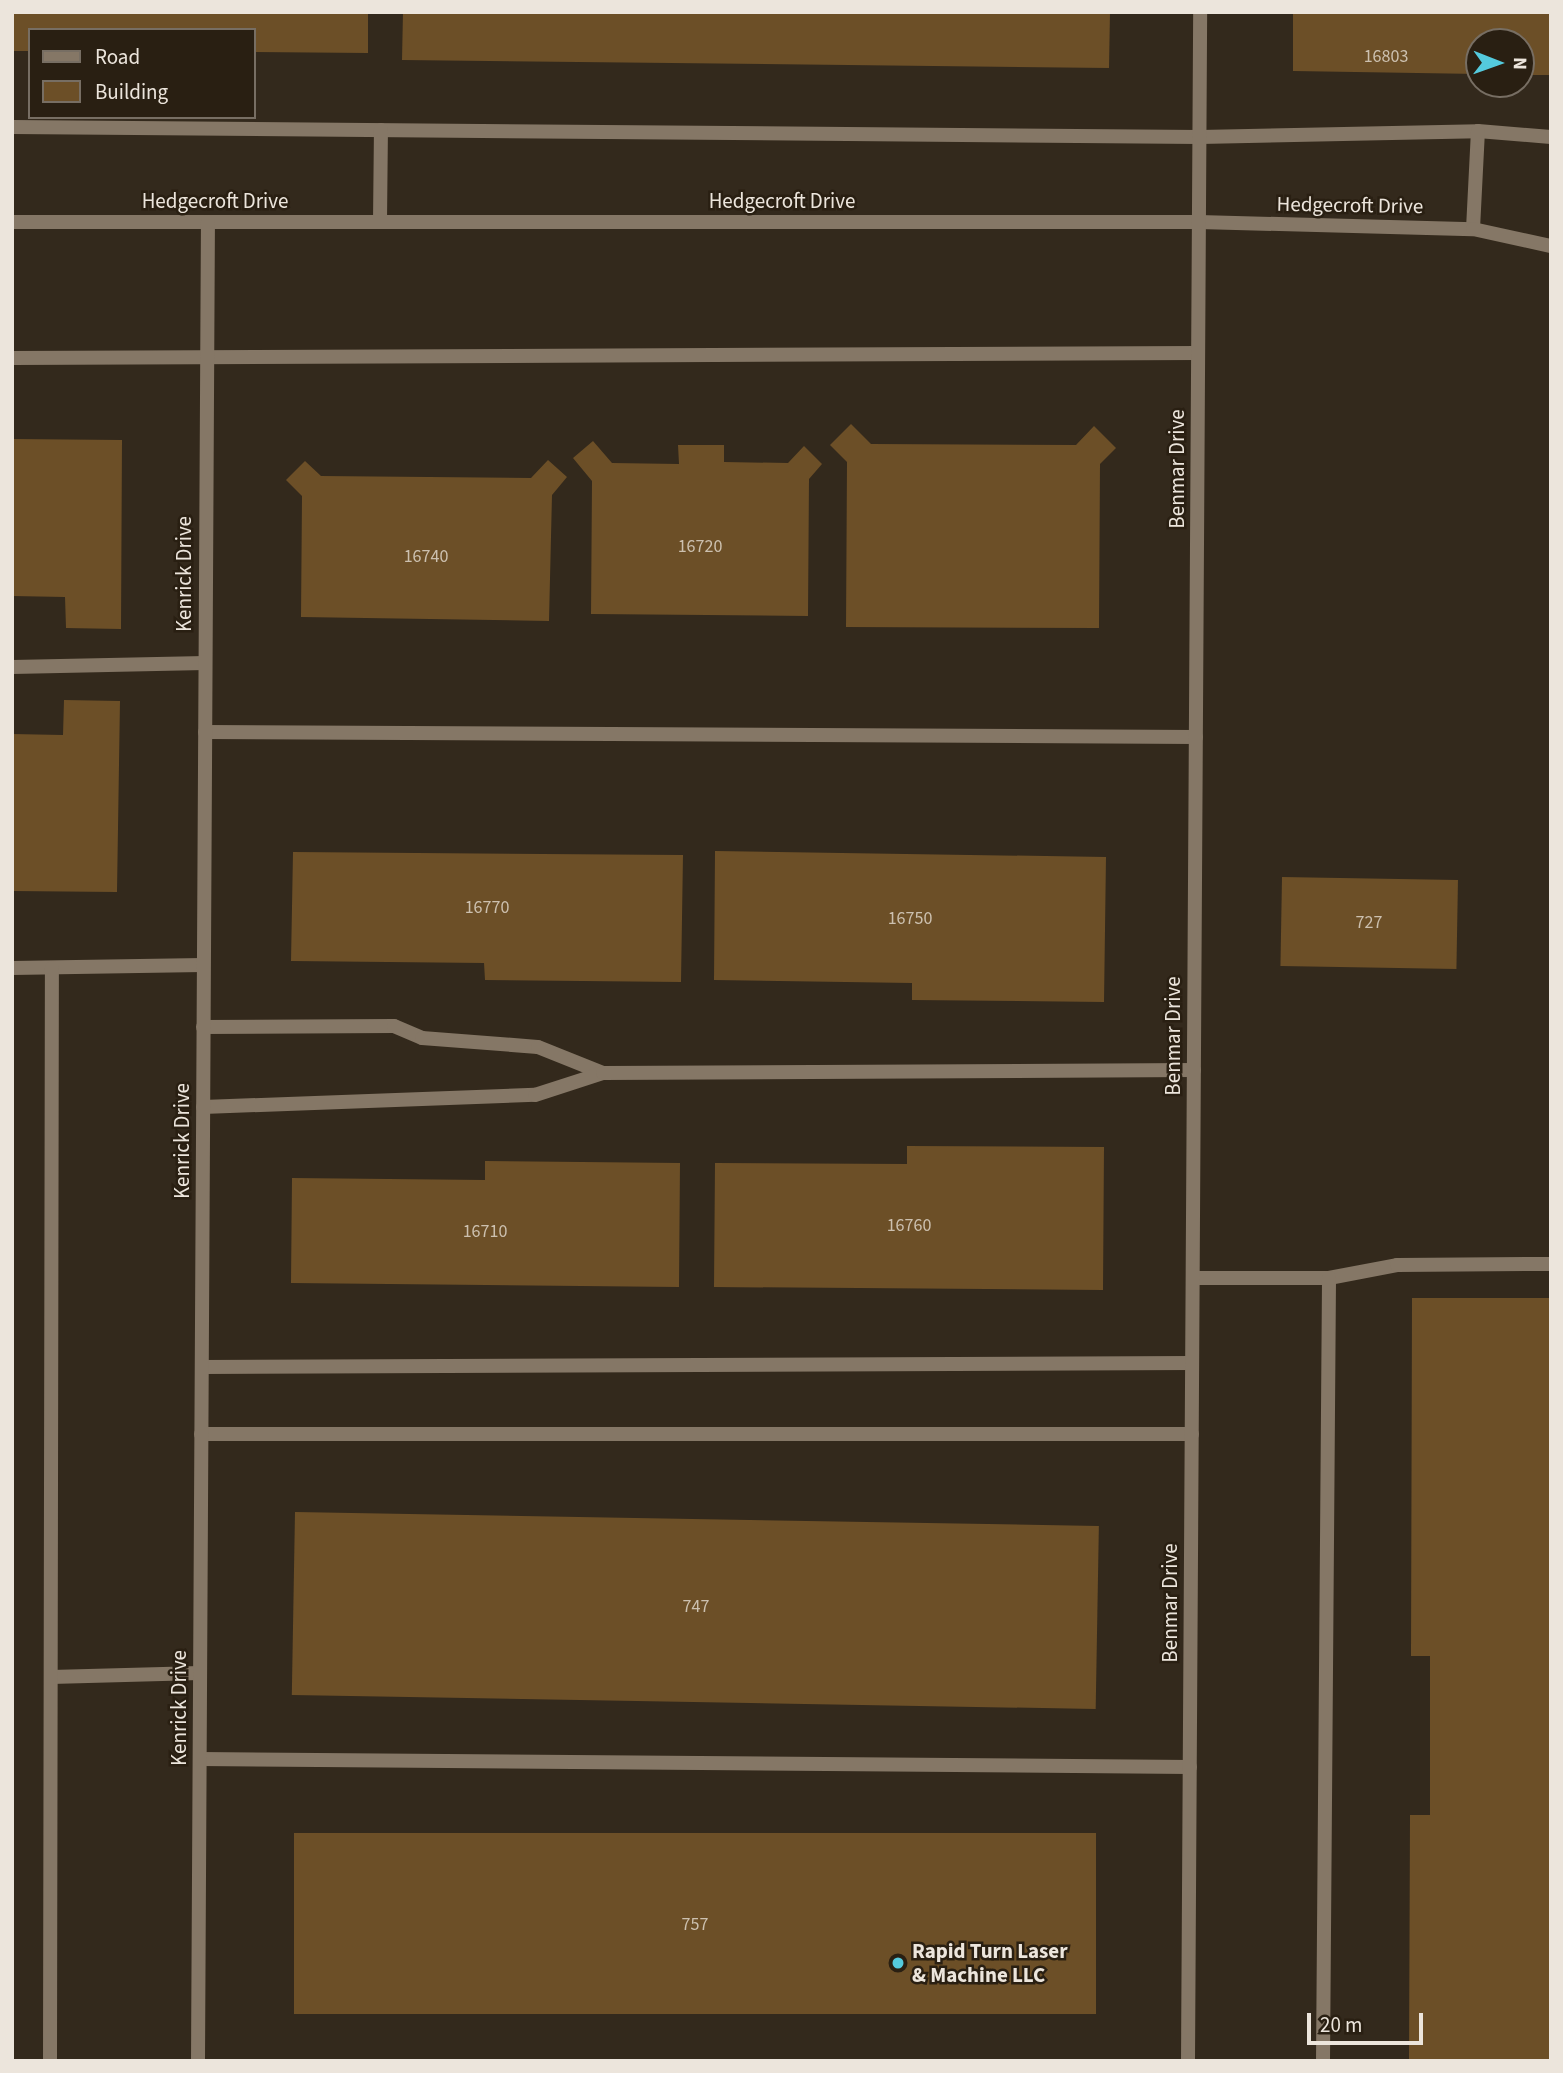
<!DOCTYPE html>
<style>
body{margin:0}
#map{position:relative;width:1563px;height:2073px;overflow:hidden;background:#33291c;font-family:"Source Sans 3",sans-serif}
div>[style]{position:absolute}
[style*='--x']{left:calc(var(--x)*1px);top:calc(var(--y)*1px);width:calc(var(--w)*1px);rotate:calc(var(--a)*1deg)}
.building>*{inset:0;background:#6c4f27;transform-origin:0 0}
.service>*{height:14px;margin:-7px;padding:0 7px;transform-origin:7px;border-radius:7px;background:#857766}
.minor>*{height:14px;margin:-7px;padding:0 7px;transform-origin:7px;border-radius:7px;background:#857766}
.tertiary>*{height:14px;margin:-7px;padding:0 7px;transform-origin:7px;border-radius:7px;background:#857766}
.dots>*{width:19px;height:19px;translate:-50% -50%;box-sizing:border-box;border:4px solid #291f12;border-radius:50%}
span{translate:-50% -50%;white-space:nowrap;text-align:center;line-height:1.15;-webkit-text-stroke:5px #291f12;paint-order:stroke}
.number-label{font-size:18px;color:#ccc0af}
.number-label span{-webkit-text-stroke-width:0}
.street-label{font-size:21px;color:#ece5dc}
.poi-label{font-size:21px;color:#ece5dc;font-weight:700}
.left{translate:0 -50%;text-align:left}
.frame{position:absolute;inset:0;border:14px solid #ece5dc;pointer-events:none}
.legend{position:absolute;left:28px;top:28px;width:228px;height:91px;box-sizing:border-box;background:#291f12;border:2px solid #776e63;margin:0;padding:9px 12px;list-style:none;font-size:21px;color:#ece5dc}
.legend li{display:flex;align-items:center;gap:14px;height:35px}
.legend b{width:35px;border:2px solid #776e63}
.north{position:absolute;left:1465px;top:28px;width:70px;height:70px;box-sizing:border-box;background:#291f12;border:2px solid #776e63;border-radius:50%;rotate:91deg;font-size:19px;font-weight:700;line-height:28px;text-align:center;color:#ece5dc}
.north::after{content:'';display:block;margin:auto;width:24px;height:32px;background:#54cadd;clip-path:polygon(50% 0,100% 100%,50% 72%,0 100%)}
.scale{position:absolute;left:1307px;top:2013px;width:116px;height:32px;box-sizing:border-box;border:4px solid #ece5dc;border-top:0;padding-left:9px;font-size:21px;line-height:24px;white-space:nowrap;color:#ece5dc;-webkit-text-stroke:5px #291f12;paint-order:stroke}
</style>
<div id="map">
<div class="building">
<div style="clip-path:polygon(12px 12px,368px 12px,368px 53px,254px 52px,254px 30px,30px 30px,30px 51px,12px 51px)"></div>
<div style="clip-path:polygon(403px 12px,1110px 12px,1109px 68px,402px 60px)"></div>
<div style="clip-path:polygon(1293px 12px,1551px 12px,1551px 75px,1521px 75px,1521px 42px,1479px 42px,1479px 74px,1293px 71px)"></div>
<div style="clip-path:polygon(851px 424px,871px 444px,1076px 445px,1094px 426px,1116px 448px,1100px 464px,1099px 628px,846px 627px,847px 462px,830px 445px)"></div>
<div style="clip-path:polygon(12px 439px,122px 440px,121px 629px,66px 628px,65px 597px,12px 596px)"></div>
<div style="clip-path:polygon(593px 441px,612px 463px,679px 464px,678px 445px,724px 445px,724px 462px,788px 463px,804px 446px,822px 464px,809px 479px,808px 616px,591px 614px,592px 481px,573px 458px)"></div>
<div style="clip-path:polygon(548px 460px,567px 477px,552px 495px,549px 621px,301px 617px,302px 496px,286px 480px,305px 461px,321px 476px,531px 478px)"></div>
<div style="clip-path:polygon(64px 700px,120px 701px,117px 892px,12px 891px,12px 734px,63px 735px)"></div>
<div style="clip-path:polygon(715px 851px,1106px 857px,1104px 1002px,912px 1000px,912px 983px,714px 980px)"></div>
<div style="clip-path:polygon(293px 852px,683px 855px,681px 982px,485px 980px,484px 963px,291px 961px)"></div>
<div style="left:1282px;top:877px;width:176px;height:89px;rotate:1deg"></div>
<div style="clip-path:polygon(907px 1146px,1104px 1147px,1103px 1290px,714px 1287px,715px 1163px,907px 1164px)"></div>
<div style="clip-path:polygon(485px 1161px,680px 1163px,679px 1287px,291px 1283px,292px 1178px,485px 1180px)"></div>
<div style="clip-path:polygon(1412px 1298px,1551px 1298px,1551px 2061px,1409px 2061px,1410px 1815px,1430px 1815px,1430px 1656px,1411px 1656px)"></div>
<div style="left:295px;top:1512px;width:804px;height:183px;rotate:1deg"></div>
<div style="left:294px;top:1833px;width:802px;height:181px"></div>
</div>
<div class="service">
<div style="--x:12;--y:127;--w:1188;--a:0.48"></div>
<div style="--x:1200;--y:137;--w:278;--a:-1.2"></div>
<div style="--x:1478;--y:131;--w:73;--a:4.7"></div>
<div style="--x:380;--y:221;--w:91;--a:-89.4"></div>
<div style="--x:1473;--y:229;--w:98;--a:-87.1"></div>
<div style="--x:12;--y:358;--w:1186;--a:-0.24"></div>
<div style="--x:12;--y:667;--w:193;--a:-1.2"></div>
<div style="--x:205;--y:732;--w:991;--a:0.29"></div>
<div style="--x:12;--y:968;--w:191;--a:-0.9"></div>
<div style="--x:203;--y:1027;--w:191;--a:-0.3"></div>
<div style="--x:394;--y:1026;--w:30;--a:23"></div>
<div style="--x:422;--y:1038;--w:116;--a:4.4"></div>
<div style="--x:538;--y:1047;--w:70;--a:21.8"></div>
<div style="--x:203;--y:1107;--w:332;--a:-2.1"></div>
<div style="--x:535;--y:1095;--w:71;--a:-17.9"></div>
<div style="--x:603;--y:1073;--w:591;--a:-0.29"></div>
<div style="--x:1193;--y:1278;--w:136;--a:0"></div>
<div style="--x:1329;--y:1278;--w:69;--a:-10.8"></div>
<div style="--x:1397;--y:1265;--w:154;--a:-0.4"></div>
<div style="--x:202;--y:1367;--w:990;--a:-0.23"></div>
<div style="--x:201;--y:1434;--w:991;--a:0"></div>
<div style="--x:51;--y:1677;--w:149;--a:-1.5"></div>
<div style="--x:200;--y:1759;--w:990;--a:0.46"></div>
<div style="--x:50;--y:2061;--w:1093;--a:-89.9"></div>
<div style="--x:1323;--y:2061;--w:783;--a:-89.56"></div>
</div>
<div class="minor">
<div style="--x:12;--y:222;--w:1187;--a:0"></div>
<div style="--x:1199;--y:222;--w:274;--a:1.5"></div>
<div style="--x:1473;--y:229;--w:80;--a:12.3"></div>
<div style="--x:198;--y:2061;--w:1839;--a:-89.69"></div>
</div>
<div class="tertiary">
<div style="--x:1188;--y:2061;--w:2049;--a:-89.66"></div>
</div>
<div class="dots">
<div style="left:898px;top:1963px;background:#54cadd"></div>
</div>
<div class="number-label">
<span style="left:1386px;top:57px">16803</span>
<span style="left:700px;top:547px">16720</span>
<span style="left:426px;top:557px">16740</span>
<span style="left:487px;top:908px">16770</span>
<span style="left:910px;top:919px">16750</span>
<span style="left:1369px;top:923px">727</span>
<span style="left:909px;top:1226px">16760</span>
<span style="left:485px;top:1232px">16710</span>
<span style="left:696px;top:1607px">747</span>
<span style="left:695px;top:1925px">757</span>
</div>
<div class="street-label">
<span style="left:215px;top:201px">Hedgecroft Drive</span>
<span style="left:782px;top:201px">Hedgecroft Drive</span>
<span style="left:1350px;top:205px;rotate:1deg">Hedgecroft Drive</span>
<span style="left:1177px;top:469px;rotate:-90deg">Benmar Drive</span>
<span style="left:184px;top:574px;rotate:-90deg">Kenrick Drive</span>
<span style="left:1173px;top:1036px;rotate:-90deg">Benmar Drive</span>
<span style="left:182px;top:1141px;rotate:-90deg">Kenrick Drive</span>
<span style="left:1170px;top:1603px;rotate:-90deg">Benmar Drive</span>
<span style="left:179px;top:1708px;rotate:-90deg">Kenrick Drive</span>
</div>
<div class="poi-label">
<span class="left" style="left:912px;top:1963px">Rapid Turn Laser<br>&amp; Machine LLC</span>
</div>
<div class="frame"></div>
<ul class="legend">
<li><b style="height:9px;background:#857766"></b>Road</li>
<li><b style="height:19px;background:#6c4f27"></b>Building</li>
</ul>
<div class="north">N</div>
<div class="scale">20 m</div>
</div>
